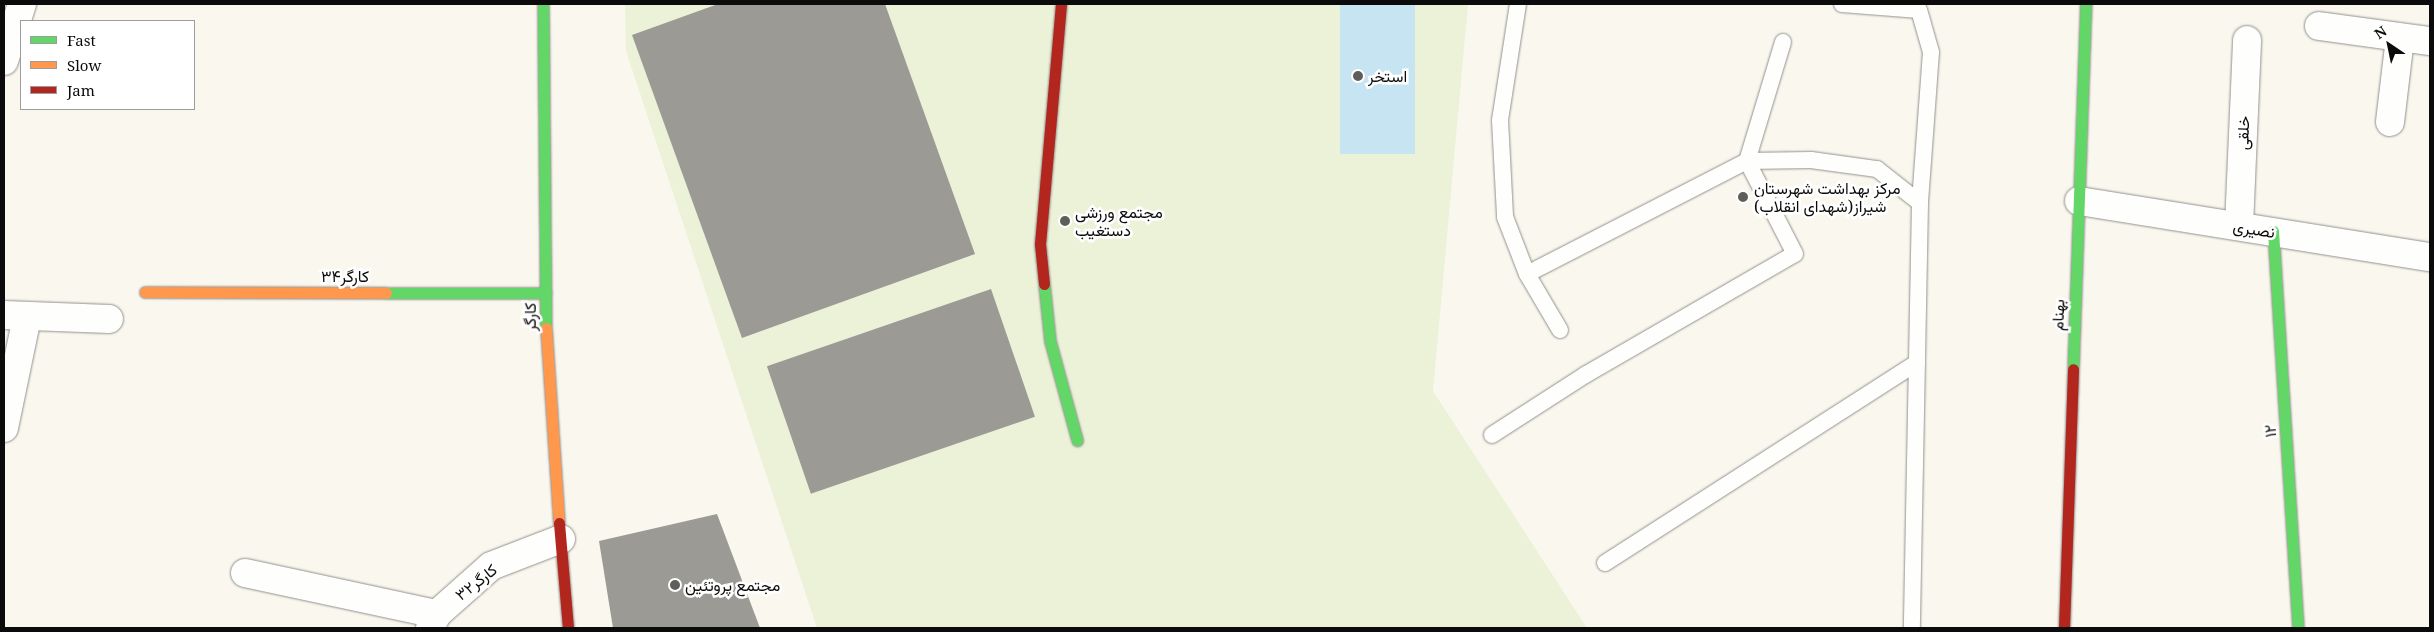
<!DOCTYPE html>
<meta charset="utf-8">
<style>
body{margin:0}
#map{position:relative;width:2434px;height:632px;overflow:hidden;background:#f9f7ee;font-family:"Noto Serif",Vazirmatn,serif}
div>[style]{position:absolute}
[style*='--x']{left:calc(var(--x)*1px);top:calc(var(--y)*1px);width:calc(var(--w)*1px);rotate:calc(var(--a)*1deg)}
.pitch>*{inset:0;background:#ecf2d8}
.water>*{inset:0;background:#c6e4f2;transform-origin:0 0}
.building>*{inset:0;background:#9c9a95;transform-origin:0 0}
.roads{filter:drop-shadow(0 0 1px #92918d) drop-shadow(0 0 1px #92918d)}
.lane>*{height:16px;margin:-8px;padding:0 8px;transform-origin:8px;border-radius:8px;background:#fefefc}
.street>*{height:28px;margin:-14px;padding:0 14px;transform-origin:14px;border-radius:14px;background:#fefefc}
.fast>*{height:11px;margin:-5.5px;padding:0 5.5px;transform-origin:5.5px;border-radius:5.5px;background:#63d668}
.slow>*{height:11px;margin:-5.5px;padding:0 5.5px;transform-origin:5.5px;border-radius:5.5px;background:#ff974d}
.jam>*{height:11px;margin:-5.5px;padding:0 5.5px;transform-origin:5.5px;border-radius:5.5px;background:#b3261e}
.dots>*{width:14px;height:14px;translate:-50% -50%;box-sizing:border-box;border:2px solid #fff;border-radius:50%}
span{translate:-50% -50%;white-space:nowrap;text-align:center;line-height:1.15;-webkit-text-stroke:5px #fff;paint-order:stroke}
.poi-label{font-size:16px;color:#0b0b0b}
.left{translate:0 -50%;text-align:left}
.street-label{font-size:16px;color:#0b0b0b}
.frame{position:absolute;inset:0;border:5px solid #0b0b0b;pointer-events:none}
.legend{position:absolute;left:20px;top:20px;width:175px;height:90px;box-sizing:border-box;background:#fff;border:1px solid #9d9d9d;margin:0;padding:6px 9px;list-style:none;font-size:15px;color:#0b0b0b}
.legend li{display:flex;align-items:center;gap:10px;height:25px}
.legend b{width:25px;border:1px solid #9d9d9d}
.north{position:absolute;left:2364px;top:20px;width:50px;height:50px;-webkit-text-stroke:4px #fff;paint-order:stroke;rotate:326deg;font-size:14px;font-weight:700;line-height:20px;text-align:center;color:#0b0b0b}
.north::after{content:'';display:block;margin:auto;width:18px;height:22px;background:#0b0b0b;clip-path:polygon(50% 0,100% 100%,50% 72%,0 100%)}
</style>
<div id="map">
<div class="pitch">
<div style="clip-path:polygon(625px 4px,1468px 4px,1433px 391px,1587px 628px,817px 628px,626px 51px)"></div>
</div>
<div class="water">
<div style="left:1340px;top:4px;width:75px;height:150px"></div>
</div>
<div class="building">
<div style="clip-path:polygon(718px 4px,885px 4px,975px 254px,742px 338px,632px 35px)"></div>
<div style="left:991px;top:289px;width:135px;height:237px;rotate:71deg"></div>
<div style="clip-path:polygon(717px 514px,760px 628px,613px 628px,599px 541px)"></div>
</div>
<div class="roads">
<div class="lane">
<div style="--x:1518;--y:4;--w:117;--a:98.8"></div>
<div style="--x:1500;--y:120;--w:97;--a:87"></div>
<div style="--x:1505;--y:217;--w:61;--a:68.9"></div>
<div style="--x:1527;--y:274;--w:65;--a:59.5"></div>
<div style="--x:1842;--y:4;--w:77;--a:4.5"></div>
<div style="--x:1919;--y:10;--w:44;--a:74.1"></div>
<div style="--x:1931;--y:52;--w:151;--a:94.2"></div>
<div style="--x:1920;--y:203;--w:425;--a:91.1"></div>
<div style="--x:1783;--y:42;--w:124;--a:106.8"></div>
<div style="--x:1747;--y:161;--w:64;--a:-0.9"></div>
<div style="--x:1811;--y:160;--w:67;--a:7.8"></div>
<div style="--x:1877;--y:169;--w:55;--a:38.3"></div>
<div style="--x:1492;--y:435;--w:111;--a:-32.8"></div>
<div style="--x:1585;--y:375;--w:242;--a:-30"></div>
<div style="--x:1795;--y:254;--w:105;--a:-117.3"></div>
<div style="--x:1747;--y:161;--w:247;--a:152.8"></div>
<div style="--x:1605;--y:563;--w:371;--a:-32.7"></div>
</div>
<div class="street">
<div style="--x:2319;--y:26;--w:112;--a:7.7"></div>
<div style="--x:4;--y:61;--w:60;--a:-72.5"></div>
<div style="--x:2390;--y:122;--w:85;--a:-83.2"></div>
<div style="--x:2079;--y:201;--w:355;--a:9.1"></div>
<div style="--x:2239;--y:226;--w:186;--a:-87.5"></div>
<div style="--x:4;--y:315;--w:105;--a:2.2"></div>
<div style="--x:4;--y:428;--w:113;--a:-78.3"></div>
<div style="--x:245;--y:573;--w:196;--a:12.1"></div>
<div style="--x:430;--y:628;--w:16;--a:-63"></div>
<div style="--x:437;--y:614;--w:72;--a:-41.6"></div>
<div style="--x:491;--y:566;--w:75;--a:-21.1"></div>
</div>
<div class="fast">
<div style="--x:543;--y:4;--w:324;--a:89.5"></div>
<div style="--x:2273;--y:231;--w:398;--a:86.4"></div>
<div style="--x:1044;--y:284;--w:57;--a:84"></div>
<div style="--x:1050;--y:341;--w:103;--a:74.7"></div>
<div style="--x:386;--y:293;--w:160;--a:0"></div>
<div style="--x:2073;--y:369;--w:365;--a:-88"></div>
</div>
<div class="slow">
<div style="--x:145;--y:292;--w:241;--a:0.2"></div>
<div style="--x:546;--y:328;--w:195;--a:86.2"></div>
</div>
<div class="jam">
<div style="--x:1044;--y:284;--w:40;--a:-95.7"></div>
<div style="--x:1040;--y:244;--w:241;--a:-85"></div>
<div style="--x:559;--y:523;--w:105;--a:85.1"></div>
<div style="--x:2064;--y:628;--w:259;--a:-88"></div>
</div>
</div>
<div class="dots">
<div style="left:1358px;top:76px;background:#5e5e5a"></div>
<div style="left:1743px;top:197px;background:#5e5e5a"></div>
<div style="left:1065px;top:221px;background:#5e5e5a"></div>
<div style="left:675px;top:585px;background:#5e5e5a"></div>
</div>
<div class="poi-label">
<span class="left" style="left:1368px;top:76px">استخر</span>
<span class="left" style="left:1754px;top:197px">مرکز بهداشت شهرستان<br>شیراز(شهدای انقلاب)</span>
<span class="left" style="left:1075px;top:221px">مجتمع ورزشی<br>دستغیب</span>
<span class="left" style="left:685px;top:585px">مجتمع پروتئین</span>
</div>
<div class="street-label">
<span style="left:2243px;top:133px;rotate:-88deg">خلقی</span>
<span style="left:2254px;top:229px;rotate:9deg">نصیری</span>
<span style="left:345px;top:276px">کارگر۳۴</span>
<span style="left:2058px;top:315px;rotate:-88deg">بهنام</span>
<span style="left:530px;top:317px;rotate:-90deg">کارگر</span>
<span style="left:2270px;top:431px;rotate:-94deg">۱۲</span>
<span style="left:476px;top:582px;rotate:-38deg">کارگر۳۲</span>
</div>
<div class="frame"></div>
<ul class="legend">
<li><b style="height:6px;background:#63d668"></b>Fast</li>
<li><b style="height:6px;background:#ff974d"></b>Slow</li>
<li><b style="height:6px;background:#b3261e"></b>Jam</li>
</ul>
<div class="north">N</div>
</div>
